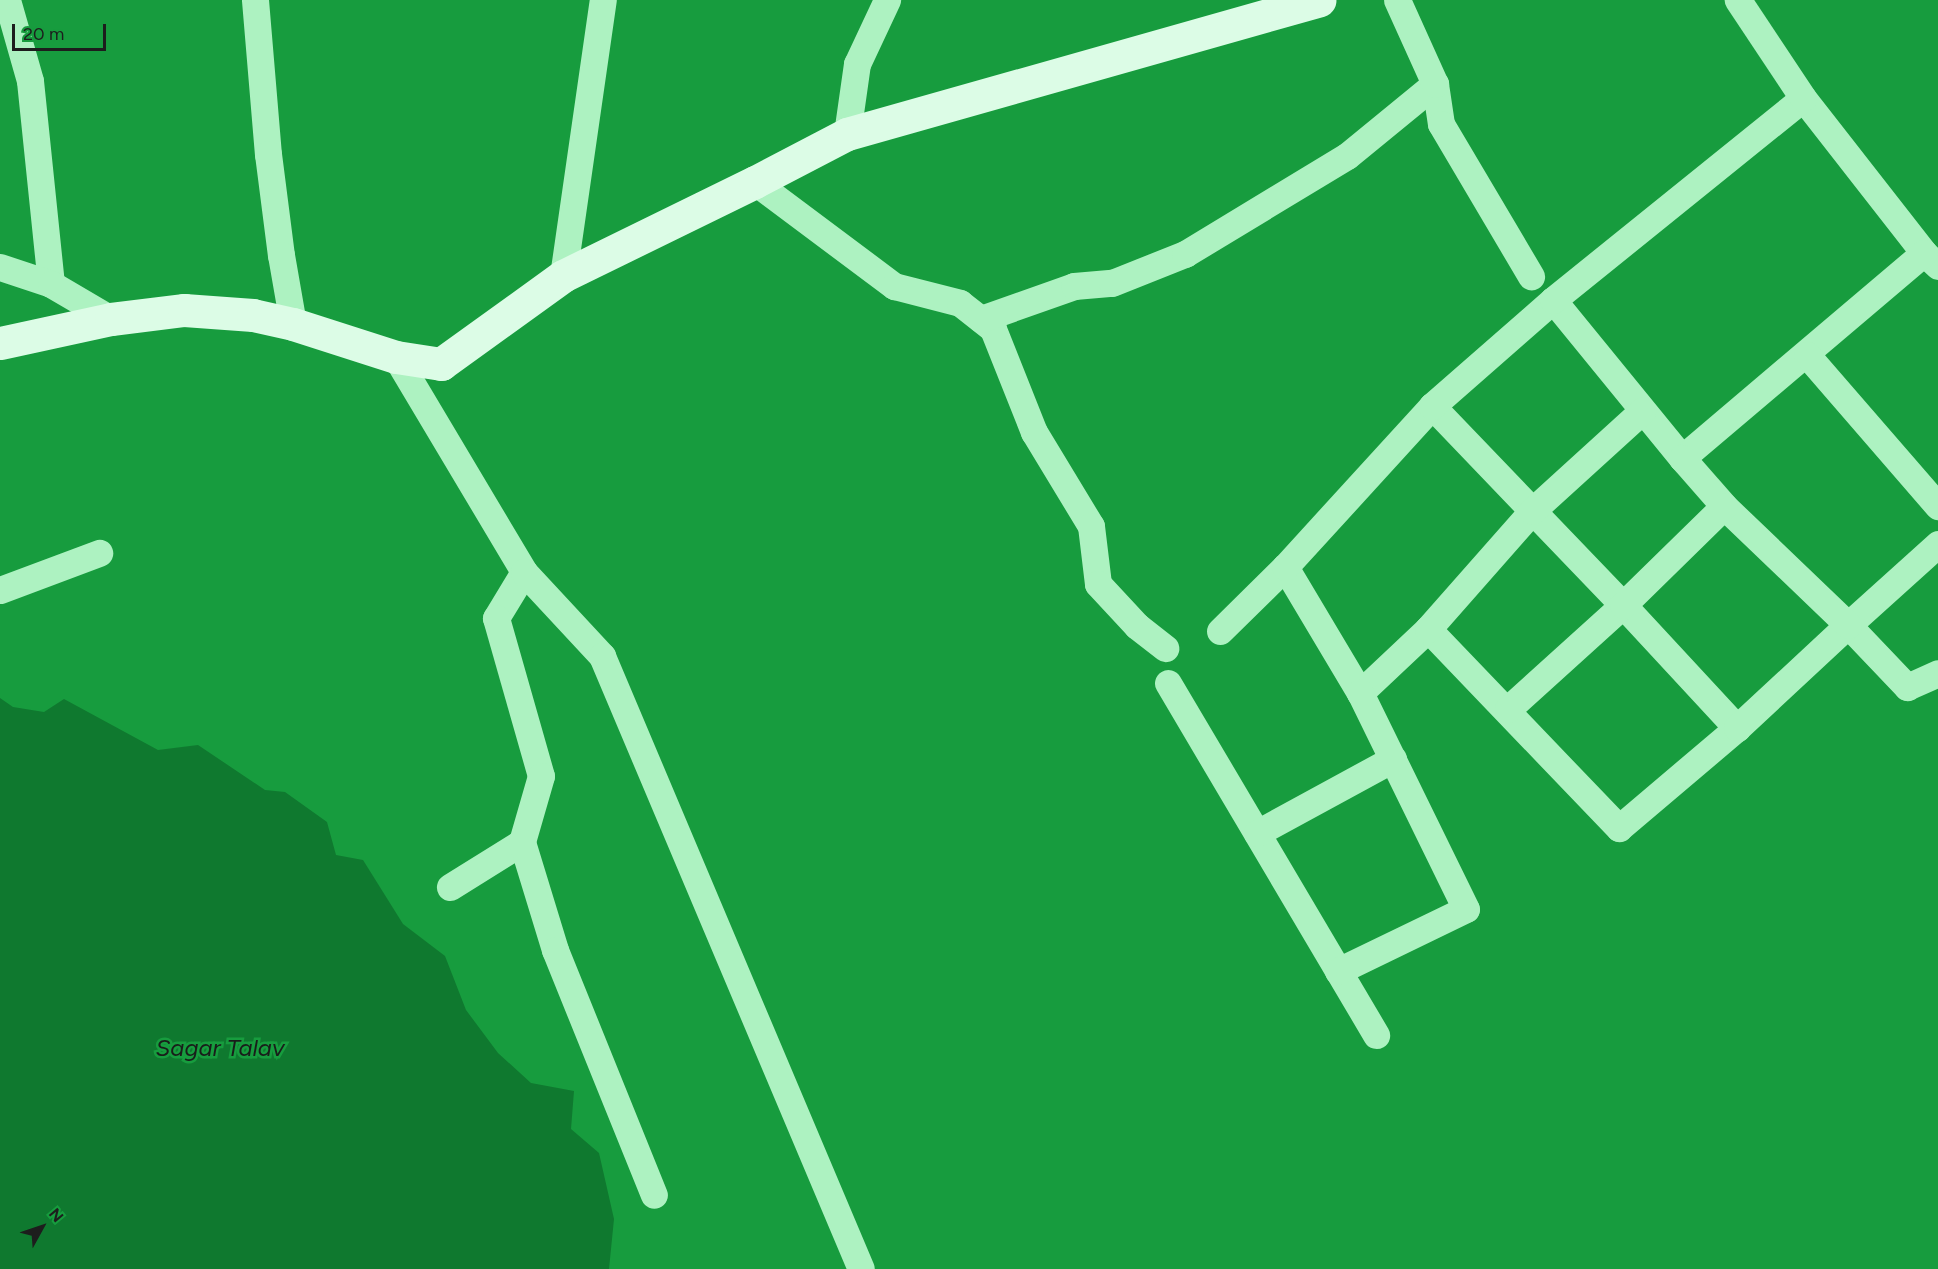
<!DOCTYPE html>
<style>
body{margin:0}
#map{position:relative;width:1938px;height:1269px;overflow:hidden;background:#179c3e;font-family:Figtree,sans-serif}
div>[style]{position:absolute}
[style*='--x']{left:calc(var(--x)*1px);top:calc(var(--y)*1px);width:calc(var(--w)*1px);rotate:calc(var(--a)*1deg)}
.water>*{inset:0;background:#0f792f}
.street>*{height:27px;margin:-13.5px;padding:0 13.5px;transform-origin:13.5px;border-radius:13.5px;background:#adf2c1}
.secondary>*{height:33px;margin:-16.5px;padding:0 16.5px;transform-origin:16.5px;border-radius:16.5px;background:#dcfce6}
span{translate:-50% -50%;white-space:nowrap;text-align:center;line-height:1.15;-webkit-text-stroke:5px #179c3e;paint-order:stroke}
.water-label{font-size:24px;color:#191d1a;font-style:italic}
.north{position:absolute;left:12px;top:1197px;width:60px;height:60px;-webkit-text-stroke:4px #179c3e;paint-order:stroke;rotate:50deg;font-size:16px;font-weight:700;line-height:24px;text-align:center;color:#1d1d1d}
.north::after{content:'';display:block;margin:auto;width:21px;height:27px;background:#1d1d1d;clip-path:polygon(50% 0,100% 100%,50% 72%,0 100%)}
.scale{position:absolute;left:12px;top:24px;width:94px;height:27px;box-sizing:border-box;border:3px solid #1d1d1d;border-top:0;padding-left:8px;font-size:18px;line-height:21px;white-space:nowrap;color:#1d1d1d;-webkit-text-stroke:4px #179c3e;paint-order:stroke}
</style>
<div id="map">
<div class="water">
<div style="clip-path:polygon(0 698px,13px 707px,44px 712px,64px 699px,158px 750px,198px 745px,265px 790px,285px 792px,327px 822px,336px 855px,363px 860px,403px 924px,445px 956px,466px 1010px,498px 1053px,531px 1083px,574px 1091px,571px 1129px,599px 1153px,614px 1219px,609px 1269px,0 1269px)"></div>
</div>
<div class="street">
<div style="--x:7;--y:0;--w:84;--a:74.1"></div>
<div style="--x:30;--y:81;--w:204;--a:84.1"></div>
<div style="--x:255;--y:0;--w:155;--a:85.2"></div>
<div style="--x:268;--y:154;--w:102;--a:82.7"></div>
<div style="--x:281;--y:255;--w:70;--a:80.1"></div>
<div style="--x:1435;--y:84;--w:40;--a:81.5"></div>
<div style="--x:1441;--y:124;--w:177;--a:59.4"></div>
<div style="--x:1803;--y:98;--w:197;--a:52"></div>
<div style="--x:1924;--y:253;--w:19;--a:43"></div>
<div style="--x:847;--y:134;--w:71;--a:-81.9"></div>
<div style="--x:857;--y:64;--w:71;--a:-64.9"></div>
<div style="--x:755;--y:182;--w:174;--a:36.8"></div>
<div style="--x:894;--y:286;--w:68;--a:14.4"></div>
<div style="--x:960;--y:303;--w:42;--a:38.2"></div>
<div style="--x:993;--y:329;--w:111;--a:68.3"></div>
<div style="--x:1034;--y:432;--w:110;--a:58.8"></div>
<div style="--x:1091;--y:526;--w:58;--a:83.1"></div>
<div style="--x:1098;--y:584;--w:57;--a:47.1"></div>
<div style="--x:1137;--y:626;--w:36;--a:38"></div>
<div style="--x:0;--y:267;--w:54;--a:18.4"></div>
<div style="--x:51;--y:284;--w:69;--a:30.3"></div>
<div style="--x:563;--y:276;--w:279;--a:-81.8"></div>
<div style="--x:1553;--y:300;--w:204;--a:50.8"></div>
<div style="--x:1682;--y:458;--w:317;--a:-40.3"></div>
<div style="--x:981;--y:319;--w:99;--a:-19.5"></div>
<div style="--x:1074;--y:286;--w:38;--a:-5"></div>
<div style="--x:1112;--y:283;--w:79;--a:-21.7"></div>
<div style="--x:1185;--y:254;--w:189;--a:-31.2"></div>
<div style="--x:1347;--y:156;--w:114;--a:-39.3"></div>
<div style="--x:1435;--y:84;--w:92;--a:-114.3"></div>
<div style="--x:1807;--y:355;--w:200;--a:49.1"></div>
<div style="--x:396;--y:357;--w:250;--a:59.2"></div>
<div style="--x:524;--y:572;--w:54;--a:121.3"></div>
<div style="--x:496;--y:618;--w:164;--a:74.1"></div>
<div style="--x:541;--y:776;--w:69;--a:106.1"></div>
<div style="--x:522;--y:842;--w:85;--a:148"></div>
<div style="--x:1432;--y:406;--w:276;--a:46.2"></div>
<div style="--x:1623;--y:605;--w:168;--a:47.2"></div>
<div style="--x:1938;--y:544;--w:121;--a:138"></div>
<div style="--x:1848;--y:625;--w:86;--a:46.4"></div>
<div style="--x:1907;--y:687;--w:34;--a:-24"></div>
<div style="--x:1285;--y:567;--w:147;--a:59.2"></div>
<div style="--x:1360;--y:693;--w:93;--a:-43.3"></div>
<div style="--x:1428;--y:629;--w:276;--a:46.2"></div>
<div style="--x:1619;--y:828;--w:155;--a:-40.3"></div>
<div style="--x:1737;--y:728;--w:151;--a:-42.9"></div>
<div style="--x:1848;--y:625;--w:172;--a:-136.2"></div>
<div style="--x:1724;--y:506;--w:64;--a:-131.2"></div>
<div style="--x:524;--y:572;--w:115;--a:47.1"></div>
<div style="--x:602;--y:656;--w:665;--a:67.1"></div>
<div style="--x:0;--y:590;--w:106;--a:-20.5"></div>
<div style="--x:1428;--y:629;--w:157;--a:-48.6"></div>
<div style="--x:1532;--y:511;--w:149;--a:-42.3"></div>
<div style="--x:1220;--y:631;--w:91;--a:-44.6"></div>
<div style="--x:1285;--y:567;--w:218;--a:-47.6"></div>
<div style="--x:1432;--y:406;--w:161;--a:-41.2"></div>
<div style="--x:1553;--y:300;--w:321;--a:-38.9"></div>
<div style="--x:1803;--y:98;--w:118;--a:-123.6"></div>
<div style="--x:1168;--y:683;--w:409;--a:59.4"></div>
<div style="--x:1508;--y:709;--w:155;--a:-42.1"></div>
<div style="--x:1623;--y:605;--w:141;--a:-44.4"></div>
<div style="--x:1257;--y:833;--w:155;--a:-28.6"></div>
<div style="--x:522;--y:842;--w:113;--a:73"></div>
<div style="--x:555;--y:950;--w:264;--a:68"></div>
<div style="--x:1338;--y:971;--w:142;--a:-25.8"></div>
<div style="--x:1466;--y:909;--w:241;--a:-116.1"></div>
</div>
<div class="secondary">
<div style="--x:0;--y:343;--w:114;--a:-12.2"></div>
<div style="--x:111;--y:319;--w:74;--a:-7"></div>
<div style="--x:184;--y:310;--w:69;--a:4.1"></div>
<div style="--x:253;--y:315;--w:41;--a:12.7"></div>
<div style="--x:293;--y:324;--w:108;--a:17.8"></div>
<div style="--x:396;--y:357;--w:46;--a:8.8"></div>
<div style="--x:441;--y:364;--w:150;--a:-35.8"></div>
<div style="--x:563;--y:276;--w:214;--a:-26.1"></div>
<div style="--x:755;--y:182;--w:104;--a:-27.6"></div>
<div style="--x:847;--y:134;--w:491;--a:-15.8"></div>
</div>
<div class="water-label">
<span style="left:220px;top:1048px">Sagar Talav</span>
</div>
<div class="north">N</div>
<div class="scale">20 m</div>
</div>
